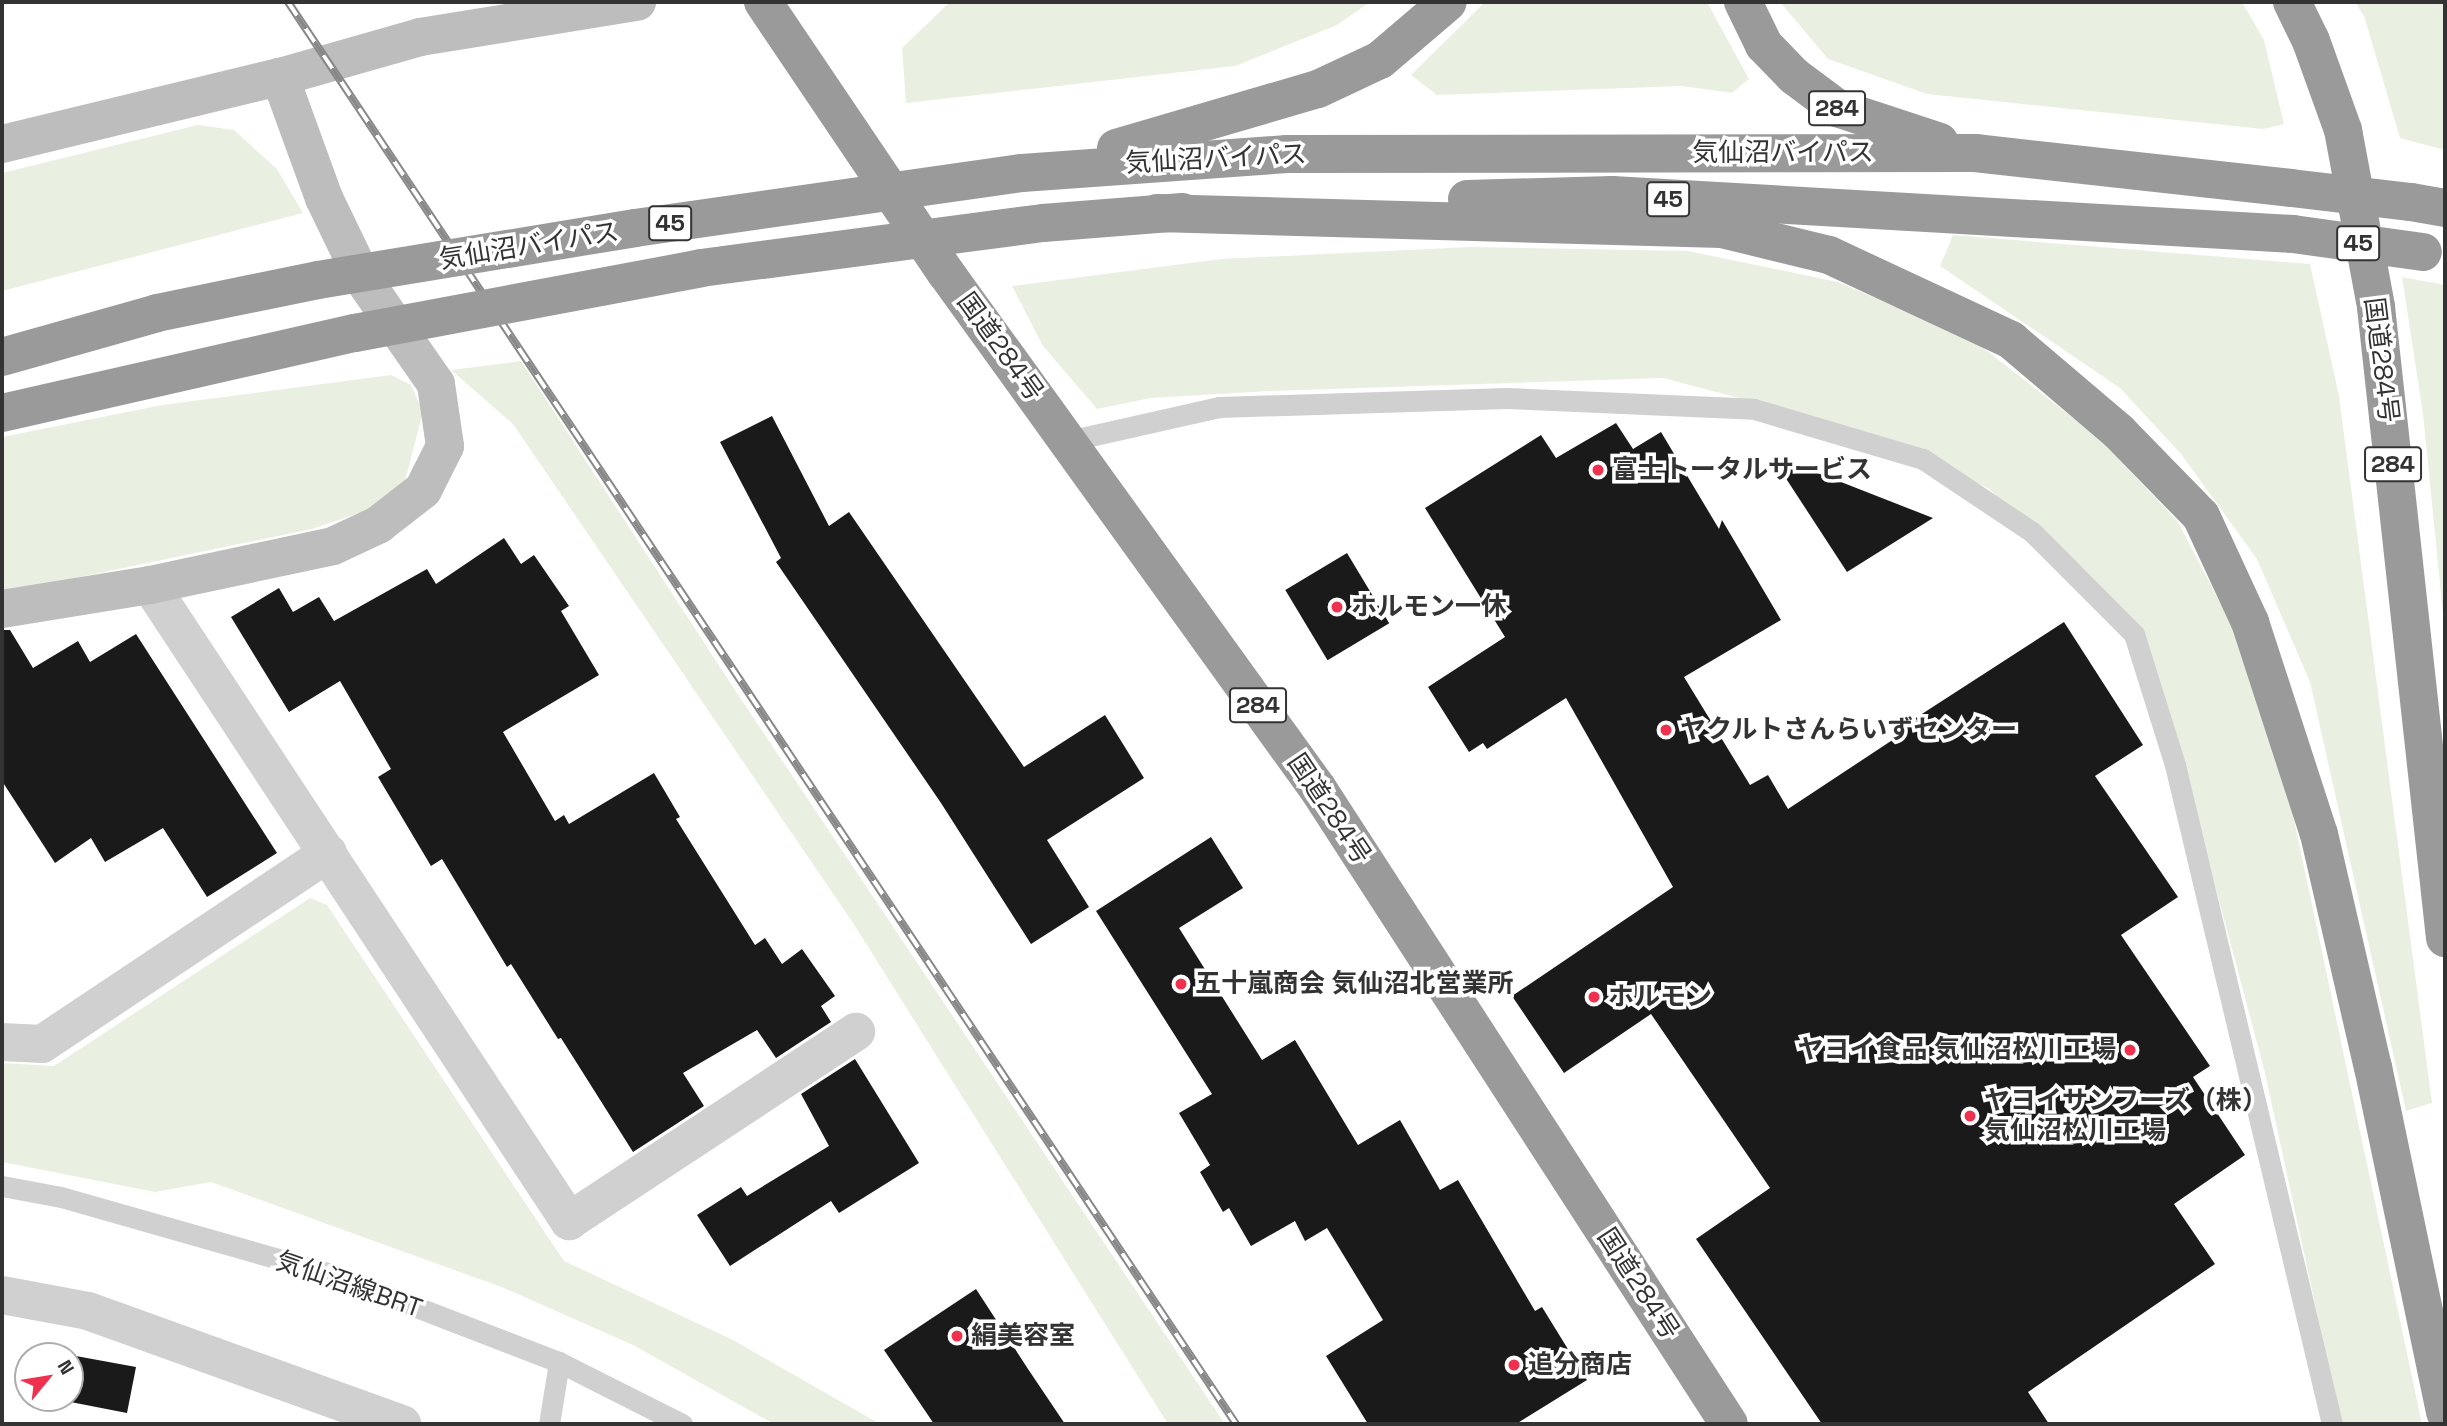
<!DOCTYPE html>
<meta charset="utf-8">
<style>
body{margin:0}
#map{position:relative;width:2447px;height:1426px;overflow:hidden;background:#fff;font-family:"Space Grotesk","Noto Sans JP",sans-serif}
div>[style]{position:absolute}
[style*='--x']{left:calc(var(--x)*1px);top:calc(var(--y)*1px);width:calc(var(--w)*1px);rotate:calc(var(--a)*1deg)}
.green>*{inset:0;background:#eaf0e1}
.building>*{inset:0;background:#1a1a1a;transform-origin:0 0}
.lane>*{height:21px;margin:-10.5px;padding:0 10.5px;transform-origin:10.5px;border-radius:10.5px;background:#d0d0d0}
.street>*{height:38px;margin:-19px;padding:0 19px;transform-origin:19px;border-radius:19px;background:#d0d0d0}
.secondary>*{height:38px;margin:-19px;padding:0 19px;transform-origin:19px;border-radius:19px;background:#bdbdbd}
.highway>*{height:38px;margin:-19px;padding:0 19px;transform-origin:19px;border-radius:19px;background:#9a9a9a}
.rail>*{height:8px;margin-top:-4px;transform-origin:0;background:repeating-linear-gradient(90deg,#fff 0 16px,#888 0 32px);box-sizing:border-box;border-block:2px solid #888}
.highway-bridge>*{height:38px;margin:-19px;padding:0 19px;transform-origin:19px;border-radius:19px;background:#9a9a9a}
.dots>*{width:19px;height:19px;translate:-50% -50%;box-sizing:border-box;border:4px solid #fff;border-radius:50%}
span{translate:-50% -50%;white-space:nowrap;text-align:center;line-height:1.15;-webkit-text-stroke:7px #fff;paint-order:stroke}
.shield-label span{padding:2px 5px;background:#fff;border:2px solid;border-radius:5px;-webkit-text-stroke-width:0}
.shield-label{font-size:24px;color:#333;font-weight:700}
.street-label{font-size:26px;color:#333}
.poi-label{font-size:26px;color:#333;font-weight:700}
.left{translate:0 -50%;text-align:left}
.right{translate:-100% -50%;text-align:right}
.frame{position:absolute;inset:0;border:4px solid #333;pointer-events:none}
.north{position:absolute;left:14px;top:1342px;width:70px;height:70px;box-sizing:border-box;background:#fff;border:2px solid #adadad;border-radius:50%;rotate:60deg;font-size:19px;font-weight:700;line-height:28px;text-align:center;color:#333}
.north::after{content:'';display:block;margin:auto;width:24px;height:32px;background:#ef304f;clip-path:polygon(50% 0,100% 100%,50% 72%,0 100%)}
</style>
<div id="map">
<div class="green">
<div style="clip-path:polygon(950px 2px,1370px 2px,1337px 25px,1235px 66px,906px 103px,902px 48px)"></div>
<div style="clip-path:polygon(1485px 2px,1707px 2px,1749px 79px,1732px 93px,1682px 86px,1437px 95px,1411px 75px)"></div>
<div style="clip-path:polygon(1780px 2px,2242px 2px,2264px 40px,2284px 124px,2263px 129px,1927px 94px,1828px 59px)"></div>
<div style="clip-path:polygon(2355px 2px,2445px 2px,2445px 150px,2400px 138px,2364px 16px)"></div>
<div style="clip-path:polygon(198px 125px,234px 130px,277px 169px,303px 213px,2px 291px,2px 173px)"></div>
<div style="clip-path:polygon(1953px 235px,2310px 264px,2339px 396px,2432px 1103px,2406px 1111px,2310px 682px,2257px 559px,2181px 454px,2120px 388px,1940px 266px)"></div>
<div style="clip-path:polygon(1469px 247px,1688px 251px,1838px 282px,1973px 340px,2100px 439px,2178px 522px,2240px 641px,2292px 810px,2422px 1424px,2341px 1424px,2265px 1073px,2168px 709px,2109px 597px,1988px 488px,1838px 424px,1663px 378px,1270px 391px,1151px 398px,1097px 409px,1043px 346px,1012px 286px,1221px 259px)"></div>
<div style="clip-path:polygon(2402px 277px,2445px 285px,2445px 634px,2423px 414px)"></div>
<div style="clip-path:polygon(521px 361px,729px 681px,1225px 1424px,1168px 1424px,853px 923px,513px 424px,451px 370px)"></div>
<div style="clip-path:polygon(391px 375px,411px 385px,423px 412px,405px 481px,380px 506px,312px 529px,2px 593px,2px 437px,162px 405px)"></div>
<div style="clip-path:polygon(310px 898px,327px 905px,564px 1261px,733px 1340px,880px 1424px,774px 1424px,633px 1345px,504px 1288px,211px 1182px,155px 1192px,2px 1162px,2px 1063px,54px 1066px)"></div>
</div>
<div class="building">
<div style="clip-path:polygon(772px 416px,829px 526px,849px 512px,1024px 767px,1105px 715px,1144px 778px,1047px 840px,1089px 907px,1031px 944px,941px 803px,776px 562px,781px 558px,720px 442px)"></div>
<div style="clip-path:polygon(1616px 423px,1633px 449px,1661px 432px,1719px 529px,1722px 520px,1781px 620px,1684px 677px,1750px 785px,1768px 775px,1788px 809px,1897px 737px,1894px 732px,2064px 622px,2143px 745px,2095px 776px,2178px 897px,2121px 935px,2210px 1066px,2193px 1077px,2245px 1155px,2174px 1204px,2215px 1264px,2028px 1392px,2049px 1424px,1822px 1424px,1696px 1239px,1770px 1188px,1651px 1014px,1564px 1073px,1512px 996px,1673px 887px,1566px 698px,1487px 749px,1483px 743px,1469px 752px,1428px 687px,1505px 637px,1425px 508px,1541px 435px,1556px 458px)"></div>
<div style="clip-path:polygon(1772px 457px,1818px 473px,1933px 518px,1847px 572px)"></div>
<div style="clip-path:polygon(504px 538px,521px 564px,534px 555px,569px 606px,561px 611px,599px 675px,503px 732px,555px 821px,564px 815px,569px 824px,654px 773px,680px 817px,676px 819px,755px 945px,765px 938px,782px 964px,802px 949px,835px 996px,821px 1006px,831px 1022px,776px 1058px,757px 1030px,683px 1073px,704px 1106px,633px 1152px,561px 1038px,558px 1039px,511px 964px,507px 967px,442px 859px,431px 866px,378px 777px,391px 769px,340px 681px,289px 712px,231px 617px,279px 588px,293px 612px,319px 597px,334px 621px,427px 569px,436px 584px)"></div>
<div style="left:1347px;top:553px;width:82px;height:72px;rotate:59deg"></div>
<div style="clip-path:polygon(2px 630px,10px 630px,33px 668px,78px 641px,90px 662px,136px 634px,277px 853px,207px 897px,163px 828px,105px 862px,91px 838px,55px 863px,2px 781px)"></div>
<div style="clip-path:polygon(1211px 837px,1243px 888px,1179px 928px,1262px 1060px,1295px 1040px,1358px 1145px,1400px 1120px,1440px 1190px,1458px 1180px,1535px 1311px,1542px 1307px,1587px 1380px,1516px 1424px,1368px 1424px,1326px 1356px,1383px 1320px,1327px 1228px,1305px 1241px,1295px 1221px,1251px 1246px,1229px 1208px,1223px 1212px,1200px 1172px,1210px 1165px,1179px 1113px,1212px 1094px,1096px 911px)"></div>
<div style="clip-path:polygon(855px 1059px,919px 1163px,839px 1213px,831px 1201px,730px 1266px,697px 1215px,741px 1187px,747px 1196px,829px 1146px,801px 1094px)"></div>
<div style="clip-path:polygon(976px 1289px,1028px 1369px,1065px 1424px,934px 1424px,884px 1350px)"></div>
<div style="clip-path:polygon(54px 1352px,136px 1367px,127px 1413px,50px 1398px,70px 1398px,70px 1356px,54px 1356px)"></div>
</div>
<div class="lane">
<div style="--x:1068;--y:441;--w:155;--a:-12.7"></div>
<div style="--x:1219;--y:407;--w:288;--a:-1.8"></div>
<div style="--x:1507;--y:398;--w:247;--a:2.5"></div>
<div style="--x:1754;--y:409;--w:176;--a:16.5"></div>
<div style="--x:1923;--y:459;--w:131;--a:33.8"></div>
<div style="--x:2032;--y:532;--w:144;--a:45"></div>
<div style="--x:2134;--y:634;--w:137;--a:72.6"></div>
<div style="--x:2175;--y:765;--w:677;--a:76.6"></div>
<div style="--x:2;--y:1186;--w:60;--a:10.6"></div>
<div style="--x:61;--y:1197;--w:278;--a:15.9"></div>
<div style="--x:328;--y:1273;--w:248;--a:21.1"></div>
<div style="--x:559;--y:1362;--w:138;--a:26.8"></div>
<div style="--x:549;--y:1424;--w:63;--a:-80.8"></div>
</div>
<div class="street">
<div style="--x:150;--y:585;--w:762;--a:56.62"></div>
<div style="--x:569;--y:1221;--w:344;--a:-33.4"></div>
<div style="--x:2;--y:1042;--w:40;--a:2.9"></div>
<div style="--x:42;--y:1044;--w:344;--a:-33.7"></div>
<div style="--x:2;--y:1295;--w:87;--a:10.5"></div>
<div style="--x:88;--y:1311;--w:334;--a:19.8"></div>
</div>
<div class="secondary">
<div style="--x:2;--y:144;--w:286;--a:-13.6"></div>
<div style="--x:280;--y:77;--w:146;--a:-15.9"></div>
<div style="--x:420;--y:37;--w:220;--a:-9.2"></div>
<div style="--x:2;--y:609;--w:150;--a:-9.2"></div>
<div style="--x:150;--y:585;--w:187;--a:-12"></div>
<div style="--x:333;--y:546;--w:50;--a:-25"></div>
<div style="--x:378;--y:525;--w:57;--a:-37.9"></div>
<div style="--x:423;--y:490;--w:49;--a:-63.4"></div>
<div style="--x:445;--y:446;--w:63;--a:-98.3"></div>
<div style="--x:436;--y:384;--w:128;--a:-124.8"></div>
<div style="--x:363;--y:279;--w:90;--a:-115.7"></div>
<div style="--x:324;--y:198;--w:129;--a:-110"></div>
</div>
<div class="highway">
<div style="--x:763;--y:2;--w:327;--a:56"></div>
<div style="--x:946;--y:273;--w:636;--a:54.21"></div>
<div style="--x:1318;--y:789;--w:756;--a:57.09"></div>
<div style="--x:1743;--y:2;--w:48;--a:64"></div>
<div style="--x:1764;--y:45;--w:43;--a:45.9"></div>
<div style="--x:1794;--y:76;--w:54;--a:36.7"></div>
<div style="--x:1837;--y:108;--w:108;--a:18.3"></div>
<div style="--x:2292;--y:2;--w:43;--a:64"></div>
<div style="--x:2311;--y:41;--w:95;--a:70.2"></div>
<div style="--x:2343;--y:130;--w:180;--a:79.4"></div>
<div style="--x:2376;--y:307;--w:635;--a:83.76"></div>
<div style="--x:1116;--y:148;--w:210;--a:-16.3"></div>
<div style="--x:1318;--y:89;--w:68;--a:-25.1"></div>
<div style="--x:1380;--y:60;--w:89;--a:-40.5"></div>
<div style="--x:1022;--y:173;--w:266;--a:-4.1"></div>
<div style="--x:1287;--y:154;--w:688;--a:-0.08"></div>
<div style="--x:1975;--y:153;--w:318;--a:6.3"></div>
<div style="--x:1467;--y:199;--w:145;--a:-1.6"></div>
<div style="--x:1612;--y:195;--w:682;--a:3.28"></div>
<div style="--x:2411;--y:202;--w:35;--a:10"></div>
<div style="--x:1157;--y:213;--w:565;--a:1.62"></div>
<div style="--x:1722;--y:229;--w:110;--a:13.7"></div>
<div style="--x:1829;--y:255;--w:201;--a:25"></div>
<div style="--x:2011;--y:340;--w:142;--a:40.4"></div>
<div style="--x:2119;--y:432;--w:117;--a:45.7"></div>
<div style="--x:2201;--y:516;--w:117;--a:65.2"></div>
<div style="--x:2250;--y:622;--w:223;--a:72"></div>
<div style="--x:2319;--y:834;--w:239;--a:77"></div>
<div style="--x:2373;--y:1067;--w:353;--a:78.2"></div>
<div style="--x:1043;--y:223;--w:140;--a:-4.5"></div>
<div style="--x:2;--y:357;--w:161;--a:-15.8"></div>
<div style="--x:157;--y:313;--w:164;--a:-11.6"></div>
<div style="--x:2;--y:413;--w:362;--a:-12.8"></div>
</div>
<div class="rail">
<div style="--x:288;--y:2;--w:1709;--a:56.31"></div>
</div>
<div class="highway-bridge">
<div style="--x:2291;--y:188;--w:121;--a:6.7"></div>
<div style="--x:2293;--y:234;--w:131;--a:7.9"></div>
<div style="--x:318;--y:280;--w:321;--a:-9.3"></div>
<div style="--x:635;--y:228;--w:391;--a:-8.1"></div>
<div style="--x:355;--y:333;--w:352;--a:-10.6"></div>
<div style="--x:701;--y:268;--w:345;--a:-7.5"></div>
</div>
<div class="dots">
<div style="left:1598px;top:470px;background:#ef304f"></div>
<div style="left:1337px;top:607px;background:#ef304f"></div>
<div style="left:1666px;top:730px;background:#ef304f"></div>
<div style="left:1181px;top:984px;background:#ef304f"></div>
<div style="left:1594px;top:997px;background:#ef304f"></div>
<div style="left:2130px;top:1050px;background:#ef304f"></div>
<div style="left:1970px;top:1116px;background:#ef304f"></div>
<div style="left:957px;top:1336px;background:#ef304f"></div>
<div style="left:1514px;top:1365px;background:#ef304f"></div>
</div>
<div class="shield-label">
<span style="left:1837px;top:108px">284</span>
<span style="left:1668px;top:199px">45</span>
<span style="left:670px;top:223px">45</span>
<span style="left:2358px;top:243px">45</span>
<span style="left:2393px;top:464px">284</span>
<span style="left:1258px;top:705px">284</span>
</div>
<div class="street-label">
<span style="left:1783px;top:153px">気仙沼バイパス</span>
<span style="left:1216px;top:159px;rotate:-3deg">気仙沼バイパス</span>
<span style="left:529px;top:246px;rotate:-9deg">気仙沼バイパス</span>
<span style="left:1000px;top:347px;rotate:54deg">国道284号</span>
<span style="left:2381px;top:360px;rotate:83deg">国道284号</span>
<span style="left:1329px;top:809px;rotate:56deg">国道284号</span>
<span style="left:1638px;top:1284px;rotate:57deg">国道284号</span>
<span style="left:349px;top:1285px;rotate:19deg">気仙沼線BRT</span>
</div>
<div class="poi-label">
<span class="left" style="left:1612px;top:470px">富士トータルサービス</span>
<span class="left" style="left:1351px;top:607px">ホルモン一休</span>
<span class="left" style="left:1680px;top:730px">ヤクルトさんらいずセンター</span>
<span class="left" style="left:1195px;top:984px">五十嵐商会 気仙沼北営業所</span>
<span class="left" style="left:1608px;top:997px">ホルモン</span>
<span class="right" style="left:2116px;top:1050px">ヤヨイ食品 気仙沼松川工場</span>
<span class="left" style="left:1984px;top:1116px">ヤヨイサンフーズ（株）<br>気仙沼松川工場</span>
<span class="left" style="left:971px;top:1336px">絹美容室</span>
<span class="left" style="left:1528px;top:1365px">追分商店</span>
</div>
<div class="frame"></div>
<div class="north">N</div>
</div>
